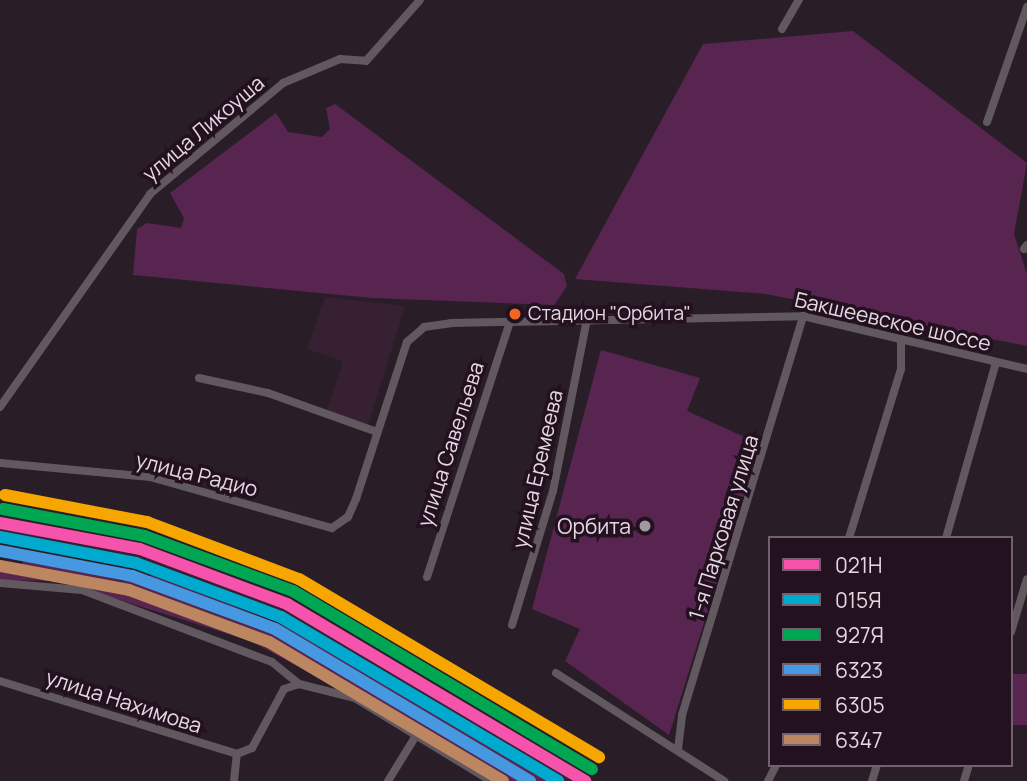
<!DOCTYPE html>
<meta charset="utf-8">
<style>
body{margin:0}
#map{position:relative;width:1027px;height:781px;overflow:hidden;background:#291e27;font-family:Manrope,sans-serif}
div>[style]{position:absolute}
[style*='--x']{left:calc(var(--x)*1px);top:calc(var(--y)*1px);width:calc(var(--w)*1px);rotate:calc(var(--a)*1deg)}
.built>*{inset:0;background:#372032}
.green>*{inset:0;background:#582551;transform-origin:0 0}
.minor>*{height:8px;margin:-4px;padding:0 4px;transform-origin:4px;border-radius:4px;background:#61595f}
.rail-1>*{height:12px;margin:-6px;padding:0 6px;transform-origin:6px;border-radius:6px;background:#f653ac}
.rail-2>*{height:12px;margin:-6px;padding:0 6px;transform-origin:6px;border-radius:6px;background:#00a9ce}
.rail-3>*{height:12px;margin:-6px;padding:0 6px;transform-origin:6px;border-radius:6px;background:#00a651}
.rail-4>*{height:12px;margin:-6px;padding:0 6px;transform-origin:6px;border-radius:6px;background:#4699e1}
.rail-5>*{height:12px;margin:-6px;padding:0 6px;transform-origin:6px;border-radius:6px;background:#f7a600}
.rail-6>*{height:12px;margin:-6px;padding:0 6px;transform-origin:6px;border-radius:6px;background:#bb8660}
.dots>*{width:19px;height:19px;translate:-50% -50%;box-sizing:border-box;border:4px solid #231120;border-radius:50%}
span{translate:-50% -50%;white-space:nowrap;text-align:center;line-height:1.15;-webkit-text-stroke:7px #231120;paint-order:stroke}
.bus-label{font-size:19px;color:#e5d8e2}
.left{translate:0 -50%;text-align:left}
.street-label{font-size:21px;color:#e5d8e2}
.poi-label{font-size:21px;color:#e5d8e2}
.right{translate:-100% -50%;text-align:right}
.legend{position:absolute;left:768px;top:536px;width:245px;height:231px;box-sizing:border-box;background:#231120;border:2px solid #71616e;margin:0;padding:9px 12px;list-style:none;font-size:21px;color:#e5d8e2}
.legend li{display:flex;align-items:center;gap:14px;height:35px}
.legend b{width:35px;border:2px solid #71616e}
</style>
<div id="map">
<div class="built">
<div style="clip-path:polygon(325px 297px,405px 306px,368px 425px,327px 411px,343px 361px,307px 349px)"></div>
<div style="clip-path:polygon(0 518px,141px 544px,289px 600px,593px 781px,565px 781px,283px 614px,139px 560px,0 535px)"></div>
</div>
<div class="green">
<div style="clip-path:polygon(853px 31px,1027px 163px,1014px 234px,1027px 274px,1027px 346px,766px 294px,575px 279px,703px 44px)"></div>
<div style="clip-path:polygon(335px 104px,564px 274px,567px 286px,554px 305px,372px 298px,133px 275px,137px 229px,147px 223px,181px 228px,184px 218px,170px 193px,276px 113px,288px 132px,322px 137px,330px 129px,326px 108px)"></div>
<div style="clip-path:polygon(601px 350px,700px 378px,687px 411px,760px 444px,669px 735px,565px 661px,580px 629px,532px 609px)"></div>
<div style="clip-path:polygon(27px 556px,121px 581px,154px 575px,285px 626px,548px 781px,507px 781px,251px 641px,59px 581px,0 580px,0 571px,17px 571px)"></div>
<div style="left:1027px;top:674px;width:51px;height:16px;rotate:90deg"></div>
</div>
<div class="minor">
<div style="--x:782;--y:29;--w:34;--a:-60"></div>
<div style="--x:987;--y:122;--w:122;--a:-70.8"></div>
<div style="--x:1024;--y:249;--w:5;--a:-53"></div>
<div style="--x:199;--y:378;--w:71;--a:12.3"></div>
<div style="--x:268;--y:393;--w:116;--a:19.7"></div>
<div style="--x:0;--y:407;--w:261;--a:-54.8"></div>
<div style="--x:150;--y:194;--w:173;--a:-39.8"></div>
<div style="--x:283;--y:83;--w:62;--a:-22.8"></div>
<div style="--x:340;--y:59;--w:26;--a:4"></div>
<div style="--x:366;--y:61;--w:81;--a:-48.5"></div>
<div style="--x:0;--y:463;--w:151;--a:5.3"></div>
<div style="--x:150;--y:477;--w:189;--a:15.7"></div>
<div style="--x:332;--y:528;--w:19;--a:-35"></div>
<div style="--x:348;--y:517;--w:20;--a:-66"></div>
<div style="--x:356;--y:499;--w:165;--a:-72"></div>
<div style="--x:407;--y:342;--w:23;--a:-41"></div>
<div style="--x:424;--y:327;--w:27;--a:-8"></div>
<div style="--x:451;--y:323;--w:352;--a:-1.1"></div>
<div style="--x:803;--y:316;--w:230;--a:13.3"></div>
<div style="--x:849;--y:538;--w:177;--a:-72.9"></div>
<div style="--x:901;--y:369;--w:30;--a:-90"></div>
<div style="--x:946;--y:538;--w:183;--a:-74.1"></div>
<div style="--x:427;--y:577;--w:269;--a:-72"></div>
<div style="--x:0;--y:583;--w:82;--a:4.9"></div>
<div style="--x:82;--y:590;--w:203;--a:20.8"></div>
<div style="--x:272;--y:662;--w:35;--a:39"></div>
<div style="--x:299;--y:684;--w:58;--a:14"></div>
<div style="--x:355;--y:698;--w:159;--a:31.4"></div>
<div style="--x:512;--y:625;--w:140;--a:-73"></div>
<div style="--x:553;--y:491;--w:175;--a:-78.8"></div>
<div style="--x:1011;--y:632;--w:55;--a:-73.2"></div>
<div style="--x:556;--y:673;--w:200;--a:32.7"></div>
<div style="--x:0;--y:681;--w:248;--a:17.1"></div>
<div style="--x:678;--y:749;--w:34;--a:-83"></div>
<div style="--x:682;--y:715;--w:417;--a:-73.1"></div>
<div style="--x:234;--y:781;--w:27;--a:-84"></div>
<div style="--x:237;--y:754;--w:16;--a:-22"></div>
<div style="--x:252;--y:748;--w:67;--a:-61.5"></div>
<div style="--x:284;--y:689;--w:16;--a:-18"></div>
<div style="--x:388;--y:781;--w:55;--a:-58.3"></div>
<div style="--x:768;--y:781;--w:18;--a:-63"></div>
<div style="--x:872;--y:781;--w:17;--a:-73"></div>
<div style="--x:964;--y:781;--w:17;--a:-73"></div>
</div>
<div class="rail-1">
<div style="--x:0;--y:523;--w:142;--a:10.5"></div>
<div style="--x:140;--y:549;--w:157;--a:20.5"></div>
<div style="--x:287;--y:604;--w:347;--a:30.7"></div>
</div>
<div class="rail-2">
<div style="--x:0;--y:537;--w:138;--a:10.8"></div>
<div style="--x:136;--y:563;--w:155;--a:20.4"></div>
<div style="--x:281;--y:617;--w:322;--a:30.6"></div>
</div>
<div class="rail-3">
<div style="--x:3;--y:509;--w:144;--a:10.8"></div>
<div style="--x:144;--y:536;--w:159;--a:20.3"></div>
<div style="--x:293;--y:591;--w:348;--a:30.8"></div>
</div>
<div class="rail-4">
<div style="--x:0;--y:551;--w:134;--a:10.7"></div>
<div style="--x:132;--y:576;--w:153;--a:20.3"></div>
<div style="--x:275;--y:629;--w:297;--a:30.8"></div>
</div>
<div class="rail-5">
<div style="--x:5;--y:495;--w:145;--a:10.8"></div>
<div style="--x:147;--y:522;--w:162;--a:20.6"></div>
<div style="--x:299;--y:579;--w:349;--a:30.7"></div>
</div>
<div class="rail-6">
<div style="--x:0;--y:566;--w:131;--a:10.5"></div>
<div style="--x:129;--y:590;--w:149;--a:20.4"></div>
<div style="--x:269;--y:642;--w:272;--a:30.7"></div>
</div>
<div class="dots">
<div style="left:515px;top:314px;background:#f26522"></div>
<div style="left:645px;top:526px;background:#a397a1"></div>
</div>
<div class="bus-label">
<span class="left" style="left:528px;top:314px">Стадион "Орбита"</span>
</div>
<div class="street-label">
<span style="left:203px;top:128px;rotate:-40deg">улица Ликоуша</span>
<span style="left:893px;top:321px;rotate:13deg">Бакшеевское шоссе</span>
<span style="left:450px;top:444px;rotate:-72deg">улица Савельева</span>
<span style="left:537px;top:469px;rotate:-77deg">улица Еремеева</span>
<span style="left:197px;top:474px;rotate:14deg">улица Радио</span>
<span style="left:723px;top:527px;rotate:-73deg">1-я Парковая улица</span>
<span style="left:124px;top:701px;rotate:18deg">улица Нахимова</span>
</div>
<div class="poi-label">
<span class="right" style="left:631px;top:526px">Орбита</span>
</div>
<ul class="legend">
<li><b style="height:9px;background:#f653ac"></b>021Н</li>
<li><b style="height:9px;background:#00a9ce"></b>015Я</li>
<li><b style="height:9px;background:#00a651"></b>927Я</li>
<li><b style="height:9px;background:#4699e1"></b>6323</li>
<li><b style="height:9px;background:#f7a600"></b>6305</li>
<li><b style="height:9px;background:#bb8660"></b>6347</li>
</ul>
</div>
